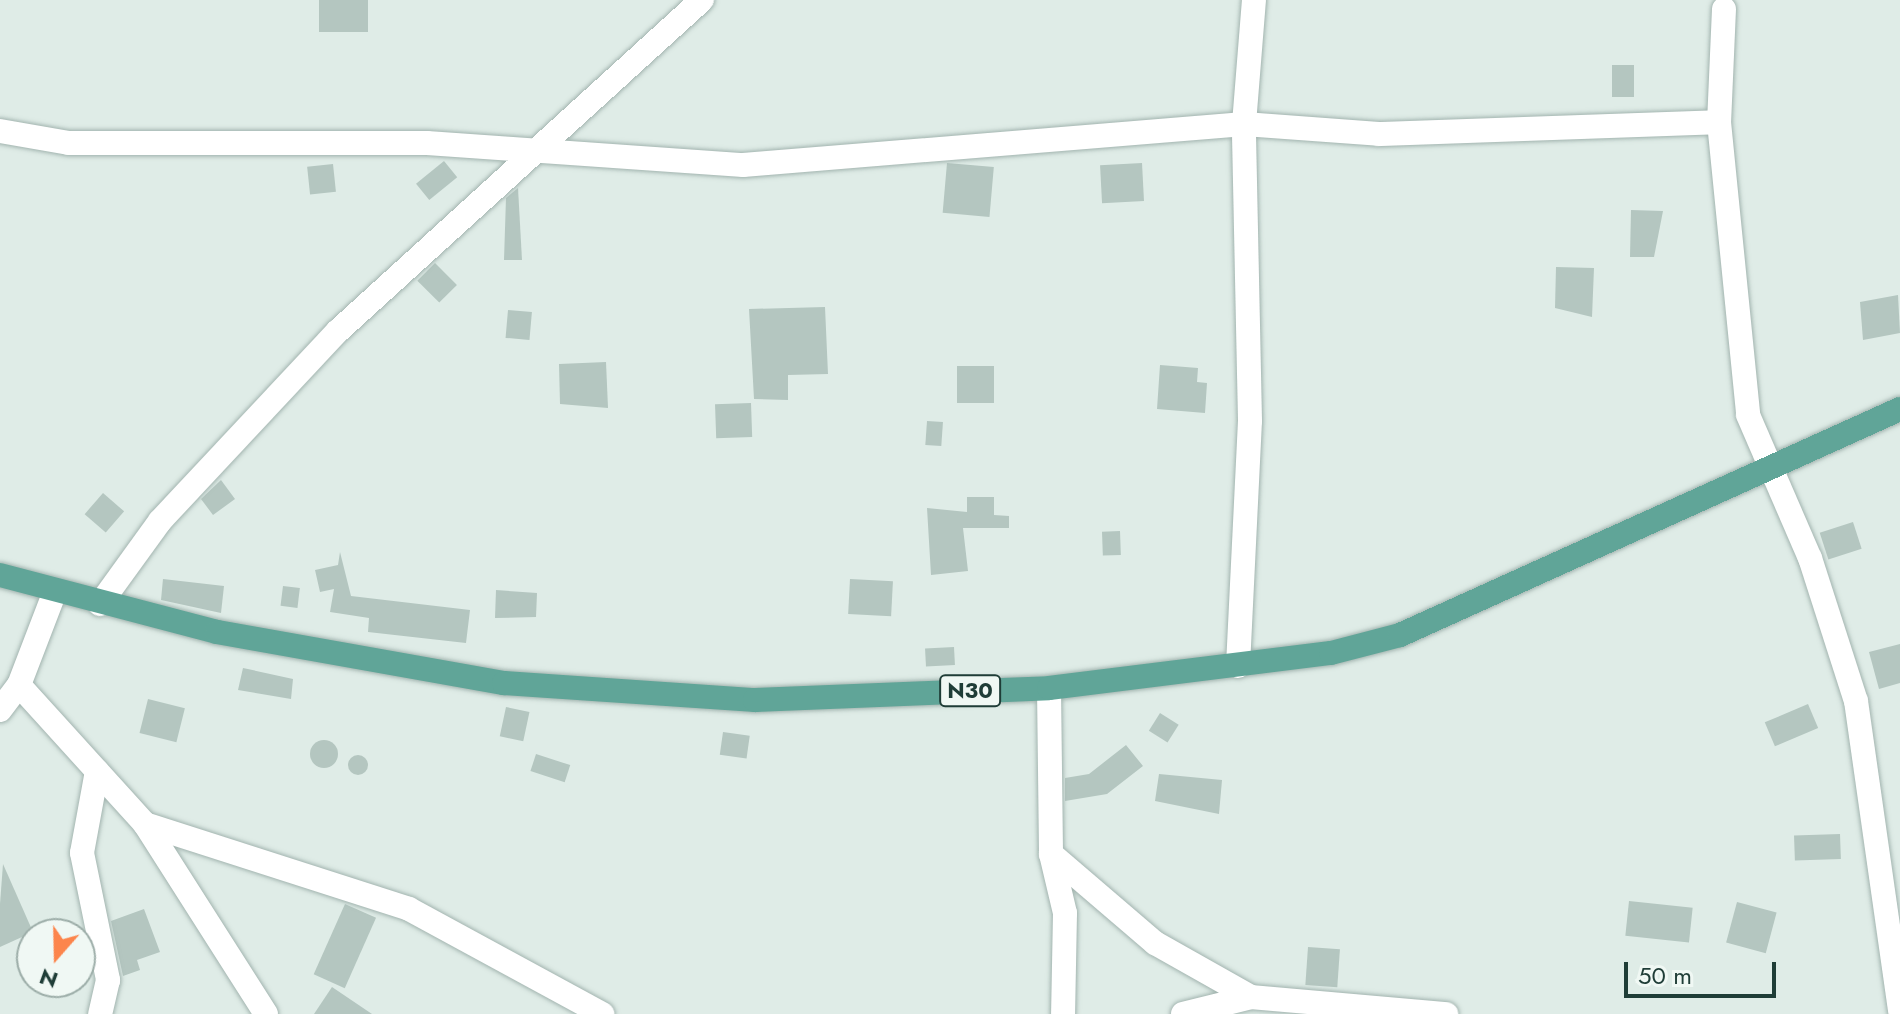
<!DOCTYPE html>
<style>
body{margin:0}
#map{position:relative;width:1900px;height:1014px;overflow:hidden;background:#dfece7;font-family:Jost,sans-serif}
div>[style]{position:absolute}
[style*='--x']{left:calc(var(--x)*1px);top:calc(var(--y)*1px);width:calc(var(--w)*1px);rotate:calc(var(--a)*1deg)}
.building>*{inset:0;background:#b4c6c0;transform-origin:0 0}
.round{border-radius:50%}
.roads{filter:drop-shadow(0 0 2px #a2b4af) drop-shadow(0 0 2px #a2b4af)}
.minor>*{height:24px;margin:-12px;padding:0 12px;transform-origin:12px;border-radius:12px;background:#fff}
.major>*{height:24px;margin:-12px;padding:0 12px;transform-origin:12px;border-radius:12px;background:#60a598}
span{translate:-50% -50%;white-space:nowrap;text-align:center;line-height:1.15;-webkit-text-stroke:6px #f0f8f4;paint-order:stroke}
.shield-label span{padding:2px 6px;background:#f0f8f4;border:2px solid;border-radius:6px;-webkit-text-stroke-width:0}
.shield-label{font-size:22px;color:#1f3d37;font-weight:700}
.north{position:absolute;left:16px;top:918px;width:80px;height:80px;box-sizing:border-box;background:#f0f8f4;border:2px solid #9cada8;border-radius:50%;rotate:200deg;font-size:22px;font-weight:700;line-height:32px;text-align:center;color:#1f3d37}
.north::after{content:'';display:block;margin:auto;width:28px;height:36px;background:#fc854c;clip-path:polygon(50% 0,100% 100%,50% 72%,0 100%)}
.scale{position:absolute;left:1624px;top:962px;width:152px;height:36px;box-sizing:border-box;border:4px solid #1f3d37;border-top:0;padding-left:10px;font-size:24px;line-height:28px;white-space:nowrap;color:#1f3d37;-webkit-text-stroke:6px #f0f8f4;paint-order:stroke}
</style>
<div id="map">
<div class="building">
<div style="left:319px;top:0;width:49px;height:32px"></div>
<div style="left:1612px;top:65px;width:22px;height:32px"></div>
<div style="left:444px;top:161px;width:21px;height:36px;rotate:51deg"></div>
<div style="left:947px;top:163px;width:47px;height:50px;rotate:5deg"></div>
<div style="left:1142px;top:163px;width:38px;height:42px;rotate:87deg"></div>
<div style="left:333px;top:164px;width:28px;height:26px;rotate:84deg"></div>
<div style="clip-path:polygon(518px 188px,522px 260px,504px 260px,506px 198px)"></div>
<div style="clip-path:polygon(1631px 210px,1663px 211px,1654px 257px,1630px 257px)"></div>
<div style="left:435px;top:263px;width:31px;height:25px;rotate:45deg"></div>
<div style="clip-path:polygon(1556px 267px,1594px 268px,1592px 317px,1555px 308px)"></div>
<div style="clip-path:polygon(1898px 295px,1900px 333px,1863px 340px,1860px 302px)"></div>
<div style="clip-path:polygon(825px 307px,828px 374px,788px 375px,788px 400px,754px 399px,749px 309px)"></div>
<div style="left:508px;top:310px;width:24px;height:28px;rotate:5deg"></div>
<div style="clip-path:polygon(606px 362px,608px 408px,560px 404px,559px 364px)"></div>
<div style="clip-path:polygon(1160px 365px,1198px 368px,1197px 382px,1207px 383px,1205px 413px,1157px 409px)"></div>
<div style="left:957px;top:366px;width:37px;height:37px"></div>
<div style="left:751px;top:403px;width:34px;height:36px;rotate:88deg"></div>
<div style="left:927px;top:421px;width:16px;height:24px;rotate:4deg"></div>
<div style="clip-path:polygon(221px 480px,235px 499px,213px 515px,201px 499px)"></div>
<div style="left:103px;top:493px;width:28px;height:28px;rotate:41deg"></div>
<div style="clip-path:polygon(967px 497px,994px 497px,994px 515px,1009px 516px,1009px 528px,963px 528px,968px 571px,931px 575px,927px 508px,967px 512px)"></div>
<div style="left:1853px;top:522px;width:28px;height:35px;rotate:72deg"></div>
<div style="left:1120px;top:531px;width:24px;height:18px;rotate:88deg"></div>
<div style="clip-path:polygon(340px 552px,351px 596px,470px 610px,466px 643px,368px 632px,369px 618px,330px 612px,334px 589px,320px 592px,315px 570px,338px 565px)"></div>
<div style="clip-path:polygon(163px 579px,224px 586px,221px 613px,161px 600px)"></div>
<div style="left:850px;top:579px;width:43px;height:35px;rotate:3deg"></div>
<div style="left:283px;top:586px;width:17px;height:20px;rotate:7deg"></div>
<div style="clip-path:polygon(496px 590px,537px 593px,536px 617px,495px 618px)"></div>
<div style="clip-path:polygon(1900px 644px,1900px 683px,1879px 689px,1869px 652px)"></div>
<div style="left:954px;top:647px;width:18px;height:29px;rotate:87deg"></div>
<div style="clip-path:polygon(243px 668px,293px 679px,291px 699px,238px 690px)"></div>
<div style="left:148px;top:699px;width:38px;height:35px;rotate:14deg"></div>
<div style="left:1808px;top:704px;width:26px;height:47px;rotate:67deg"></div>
<div style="left:506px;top:707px;width:24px;height:30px;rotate:12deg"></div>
<div style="left:1160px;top:713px;width:22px;height:21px;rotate:32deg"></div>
<div style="left:723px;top:732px;width:27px;height:23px;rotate:8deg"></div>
<div class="round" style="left:310px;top:740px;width:28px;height:28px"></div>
<div style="clip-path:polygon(1126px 745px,1143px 766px,1107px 794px,1065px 801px,1065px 778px,1089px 774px)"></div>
<div style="left:536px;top:754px;width:36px;height:18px;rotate:18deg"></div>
<div class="round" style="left:348px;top:755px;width:20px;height:20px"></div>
<div style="clip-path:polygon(1159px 774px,1222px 780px,1219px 814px,1155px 801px)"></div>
<div style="left:1840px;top:834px;width:25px;height:46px;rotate:88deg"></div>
<div style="clip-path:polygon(3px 864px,33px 932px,0 947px,0 904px)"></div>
<div style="left:1629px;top:901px;width:64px;height:35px;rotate:6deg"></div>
<div style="left:1737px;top:902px;width:41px;height:42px;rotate:15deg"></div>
<div style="left:345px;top:904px;width:34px;height:77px;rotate:24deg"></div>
<div style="clip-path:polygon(144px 909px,160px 952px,137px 960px,140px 970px,123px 976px,111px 921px)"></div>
<div style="left:1308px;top:947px;width:32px;height:38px;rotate:4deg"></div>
<div style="clip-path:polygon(332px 987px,372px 1014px,314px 1014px)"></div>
</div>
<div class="roads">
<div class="minor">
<div style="--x:1724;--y:9;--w:113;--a:92.5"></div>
<div style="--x:1719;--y:122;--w:294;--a:84.3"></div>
<div style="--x:1748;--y:415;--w:156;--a:66.6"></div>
<div style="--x:1810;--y:558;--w:150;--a:72.2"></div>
<div style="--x:1856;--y:701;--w:313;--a:81.9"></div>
<div style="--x:0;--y:131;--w:70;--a:9.9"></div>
<div style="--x:69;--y:143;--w:358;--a:0"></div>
<div style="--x:427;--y:143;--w:317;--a:4"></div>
<div style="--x:743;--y:165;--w:503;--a:-4.68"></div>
<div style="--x:1244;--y:124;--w:135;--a:4.2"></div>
<div style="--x:1379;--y:134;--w:340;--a:-2"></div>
<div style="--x:100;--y:604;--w:102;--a:-54.1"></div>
<div style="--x:160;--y:521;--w:260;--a:-46.9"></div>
<div style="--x:338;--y:331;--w:492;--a:-42.3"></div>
<div style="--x:1238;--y:666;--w:245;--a:-87.2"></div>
<div style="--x:1250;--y:421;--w:297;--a:-91.2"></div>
<div style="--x:1244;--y:124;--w:124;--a:-85.4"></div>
<div style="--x:19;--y:685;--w:188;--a:47.8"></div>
<div style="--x:145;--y:824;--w:277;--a:17.8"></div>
<div style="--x:409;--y:909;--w:220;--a:28.5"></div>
<div style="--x:1049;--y:688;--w:166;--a:89.3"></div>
<div style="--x:1051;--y:854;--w:61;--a:76.7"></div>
<div style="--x:1065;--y:913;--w:101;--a:91.1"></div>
<div style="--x:0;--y:710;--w:31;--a:-53"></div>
<div style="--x:19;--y:685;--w:101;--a:-69"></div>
<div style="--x:97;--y:771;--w:83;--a:100.4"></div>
<div style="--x:82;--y:853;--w:130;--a:78.4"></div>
<div style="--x:108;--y:980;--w:35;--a:103"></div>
<div style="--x:145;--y:824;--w:225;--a:57.5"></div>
<div style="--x:1051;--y:854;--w:137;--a:40.6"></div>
<div style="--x:1155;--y:943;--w:110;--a:29.4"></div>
<div style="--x:1183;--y:1014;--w:70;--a:-14"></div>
<div style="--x:1251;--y:997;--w:196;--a:5"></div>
</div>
<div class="major">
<div style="--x:0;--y:575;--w:224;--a:14.7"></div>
<div style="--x:217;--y:632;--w:291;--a:10.1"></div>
<div style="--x:504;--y:683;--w:252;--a:3.9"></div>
<div style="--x:755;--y:700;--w:294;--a:-2.3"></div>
<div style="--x:1049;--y:688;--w:284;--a:-7.1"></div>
<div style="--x:1331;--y:653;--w:71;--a:-14.6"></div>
<div style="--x:1400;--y:635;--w:549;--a:-24.32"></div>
</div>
</div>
<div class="shield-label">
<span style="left:970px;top:691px">N30</span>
</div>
<div class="north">N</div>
<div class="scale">50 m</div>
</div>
